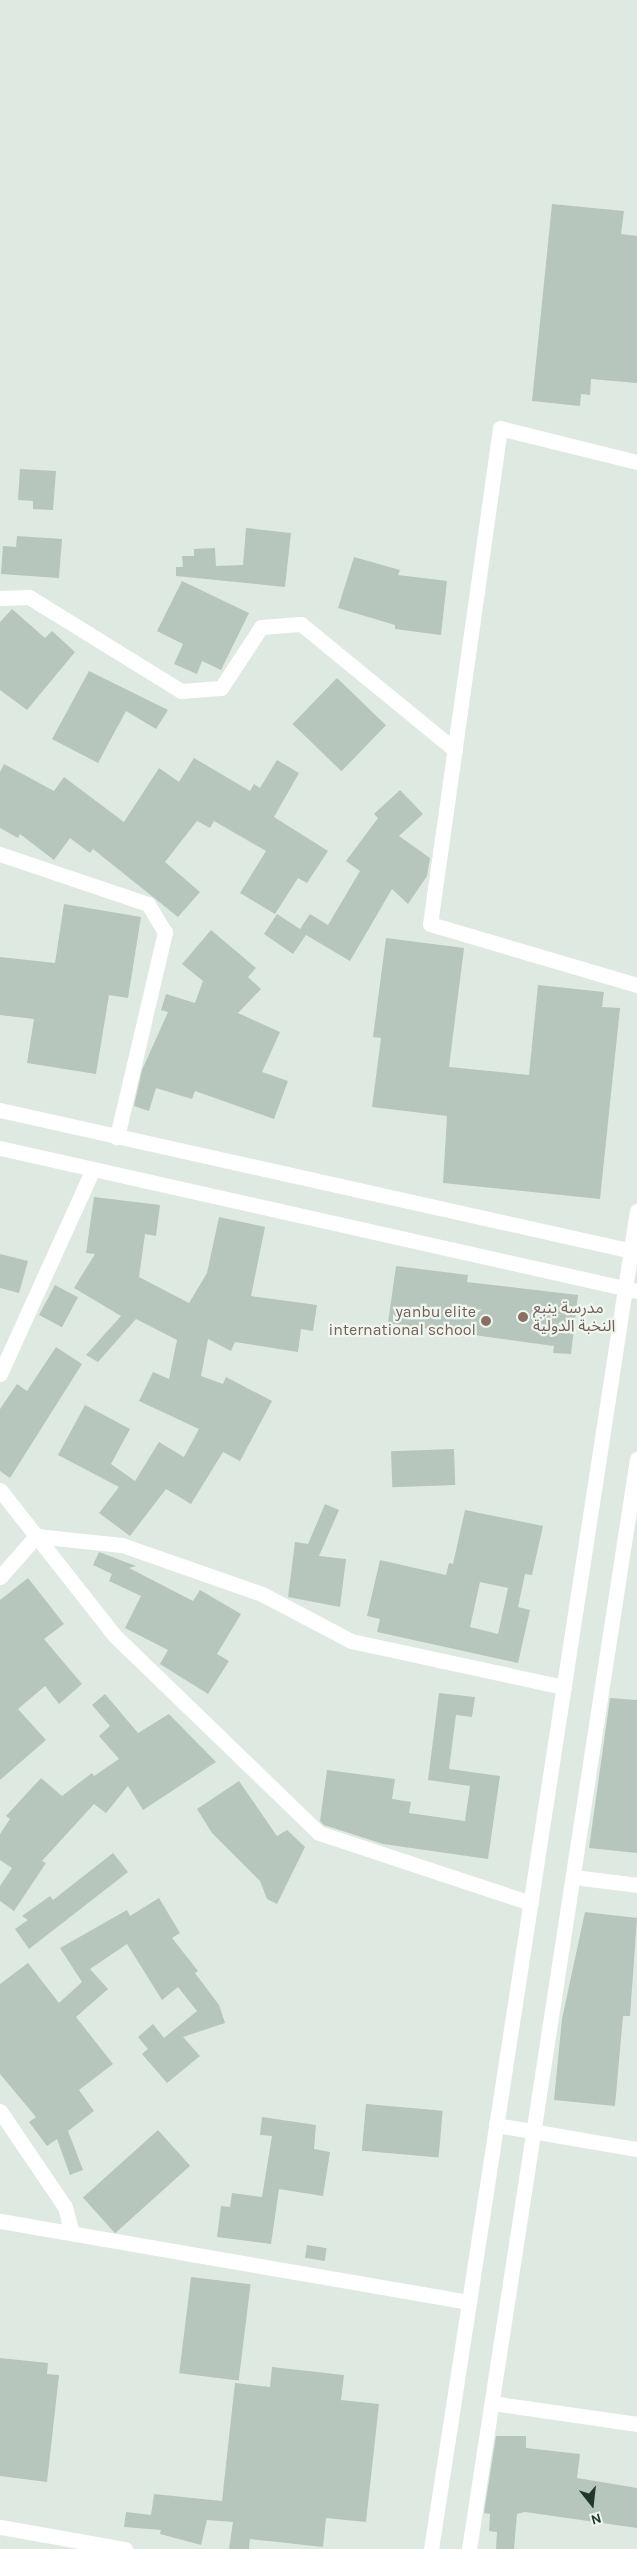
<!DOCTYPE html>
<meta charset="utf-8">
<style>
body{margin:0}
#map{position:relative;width:637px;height:2549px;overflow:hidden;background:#dee9e1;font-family:Karla,"Noto Sans Arabic",sans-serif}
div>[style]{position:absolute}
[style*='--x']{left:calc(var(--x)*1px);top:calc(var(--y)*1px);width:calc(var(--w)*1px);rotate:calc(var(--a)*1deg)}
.building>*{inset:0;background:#b6c6bd;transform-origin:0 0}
.street>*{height:15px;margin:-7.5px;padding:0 7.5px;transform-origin:7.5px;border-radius:7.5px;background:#fff}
.dots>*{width:14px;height:14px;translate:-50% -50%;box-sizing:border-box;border:2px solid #eef6f0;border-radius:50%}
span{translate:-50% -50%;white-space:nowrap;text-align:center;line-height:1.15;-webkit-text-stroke:4.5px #eef6f0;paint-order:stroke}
.education-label{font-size:16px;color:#785e54}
.left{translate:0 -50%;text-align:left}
.right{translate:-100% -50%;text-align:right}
.north{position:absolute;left:567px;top:2479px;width:50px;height:50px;-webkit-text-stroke:4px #eef6f0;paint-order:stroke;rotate:164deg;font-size:14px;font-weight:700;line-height:20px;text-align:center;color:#20382c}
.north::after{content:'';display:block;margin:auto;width:18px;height:22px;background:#20382c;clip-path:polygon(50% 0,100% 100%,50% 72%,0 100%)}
</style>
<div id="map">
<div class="building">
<div style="clip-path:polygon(552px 204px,624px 211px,621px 234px,637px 236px,637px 383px,591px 379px,590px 395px,581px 394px,580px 406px,532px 401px)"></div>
<div style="clip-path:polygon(20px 469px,56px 471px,53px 510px,33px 509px,33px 501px,18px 500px)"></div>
<div style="clip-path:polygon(246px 528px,291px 533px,285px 587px,176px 576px,176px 567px,183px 567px,182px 556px,194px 556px,194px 549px,215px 548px,216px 566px,243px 565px)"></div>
<div style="clip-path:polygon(17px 536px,62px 539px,59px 578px,1px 574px,3px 546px,16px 547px)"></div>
<div style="clip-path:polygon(354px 557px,400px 570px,398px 575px,447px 581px,441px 635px,395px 629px,395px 625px,338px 608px)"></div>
<div style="clip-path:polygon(182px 581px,249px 613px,221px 670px,202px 661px,197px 674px,174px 664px,183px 644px,157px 631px)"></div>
<div style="clip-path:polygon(12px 609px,45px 638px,52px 631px,75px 652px,27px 710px,0 690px,0 622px)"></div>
<div style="clip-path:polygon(89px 671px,168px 710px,156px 729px,126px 711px,98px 763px,52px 739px)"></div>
<div style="left:337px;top:678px;width:68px;height:64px;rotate:44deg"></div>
<div style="clip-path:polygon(194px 758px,250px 791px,254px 784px,260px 788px,277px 760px,299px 773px,274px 817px,328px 851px,307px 883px,298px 878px,275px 914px,240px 893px,266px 851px,214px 821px,210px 828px,197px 821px,165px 862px,200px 892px,178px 917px,93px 849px,90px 853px,70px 838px,54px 860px,20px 834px,18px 838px,0 828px,0 772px,4px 764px,54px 791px,64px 777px,124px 822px,159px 768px,179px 782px)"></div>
<div style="clip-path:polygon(400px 790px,423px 814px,399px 836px,430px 858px,427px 876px,408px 904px,392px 889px,350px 961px,306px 935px,293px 954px,264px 934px,277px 914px,300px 929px,310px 914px,328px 925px,360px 871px,346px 861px,378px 818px,374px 814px)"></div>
<div style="clip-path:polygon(64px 904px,141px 917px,128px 998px,109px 995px,96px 1074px,27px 1063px,34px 1019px,0 1015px,0 957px,55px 963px)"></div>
<div style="clip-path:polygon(211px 930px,256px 968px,248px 977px,261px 989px,238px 1013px,280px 1032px,262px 1072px,288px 1081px,274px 1119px,195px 1091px,192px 1099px,156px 1088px,149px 1111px,134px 1106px,142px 1070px,168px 1012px,161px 1010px,166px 994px,195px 1003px,203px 981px,182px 964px)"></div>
<div style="clip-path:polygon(386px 938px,464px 948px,449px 1067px,529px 1075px,538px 985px,604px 992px,602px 1007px,620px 1008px,600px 1199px,443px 1183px,447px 1116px,372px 1107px,381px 1038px,373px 1037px)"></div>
<div style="clip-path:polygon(94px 1197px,160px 1205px,156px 1236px,145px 1234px,139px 1277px,189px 1303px,207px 1273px,219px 1217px,265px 1227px,251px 1296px,317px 1305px,313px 1331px,301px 1329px,298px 1352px,235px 1342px,231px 1351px,208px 1339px,201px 1376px,223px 1384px,226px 1377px,272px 1401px,240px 1461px,223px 1452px,191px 1504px,166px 1489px,130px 1536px,99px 1513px,119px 1487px,58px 1455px,85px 1405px,130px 1429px,111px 1464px,135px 1481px,159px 1442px,184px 1457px,199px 1429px,139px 1401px,153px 1372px,169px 1379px,177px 1340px,136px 1319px,98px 1362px,86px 1355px,121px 1316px,74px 1288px,95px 1254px,86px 1253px)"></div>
<div style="clip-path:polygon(0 1254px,28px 1261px,19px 1293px,0 1288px)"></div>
<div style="clip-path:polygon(396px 1266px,468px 1275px,467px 1282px,578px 1295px,571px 1354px,553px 1353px,554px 1346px,388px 1323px)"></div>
<div style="left:55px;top:1285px;width:26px;height:34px;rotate:28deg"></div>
<div style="clip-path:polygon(56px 1347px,82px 1364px,10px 1478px,0 1471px,0 1409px,17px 1384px,27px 1391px)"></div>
<div style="left:454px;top:1449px;width:36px;height:63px;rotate:88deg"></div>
<div style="clip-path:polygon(325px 1504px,339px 1510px,319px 1556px,346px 1559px,340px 1607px,288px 1597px,295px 1542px,308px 1544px)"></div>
<div style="clip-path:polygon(evenodd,465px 1510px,543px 1526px,532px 1575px,525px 1574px,518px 1607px,530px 1610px,518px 1663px,377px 1632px,380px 1619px,367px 1616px,380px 1560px,446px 1575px,449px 1563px,453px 1564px,465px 1510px,480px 1582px,508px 1588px,498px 1634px,470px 1627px,480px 1582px)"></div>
<div style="clip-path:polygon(99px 1552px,136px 1566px,129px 1568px,193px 1601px,200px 1590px,241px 1614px,217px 1654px,229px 1661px,208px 1694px,160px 1664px,168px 1650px,125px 1628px,141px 1596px,109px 1581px,112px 1574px,93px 1565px)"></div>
<div style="clip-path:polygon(28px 1578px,64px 1624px,44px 1639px,82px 1684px,59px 1704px,45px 1686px,18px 1709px,46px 1740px,0 1780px,0 1600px)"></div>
<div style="clip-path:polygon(439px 1693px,475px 1697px,472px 1717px,456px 1715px,449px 1769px,500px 1776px,488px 1859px,383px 1844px,324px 1825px,320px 1821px,327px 1770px,395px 1779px,392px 1799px,411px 1802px,409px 1813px,465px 1821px,470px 1786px,428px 1780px)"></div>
<div style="clip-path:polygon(105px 1694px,138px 1733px,169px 1714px,216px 1762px,143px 1810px,128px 1786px,106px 1813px,94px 1804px,42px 1861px,46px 1863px,14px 1911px,0 1901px,0 1886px,12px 1868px,0 1860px,0 1834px,10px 1819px,6px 1816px,41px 1778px,62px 1796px,92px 1773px,94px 1776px,119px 1759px,99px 1736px,110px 1726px,92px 1705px)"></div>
<div style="clip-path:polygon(610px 1698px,637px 1700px,637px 1853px,589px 1848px)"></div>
<div style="clip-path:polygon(239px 1781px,277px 1836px,287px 1830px,305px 1847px,277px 1904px,267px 1899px,260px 1881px,212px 1833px,197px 1809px)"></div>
<div style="clip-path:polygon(113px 1853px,128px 1872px,29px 1949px,15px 1929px,28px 1920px,22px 1916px,50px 1896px,53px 1900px)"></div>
<div style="clip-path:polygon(159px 1898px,180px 1933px,172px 1938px,198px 1971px,195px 1973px,219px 2005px,225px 2023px,183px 2037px,200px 2056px,167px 2083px,142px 2054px,148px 2049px,138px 2037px,153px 2024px,164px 2038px,197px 2011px,178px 1987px,162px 2000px,127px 1944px,90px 1969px,108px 1989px,76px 2017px,113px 2064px,79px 2090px,94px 2111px,68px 2131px,83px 2170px,70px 2175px,57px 2139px,47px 2146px,29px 2122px,36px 2117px,0 2074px,0 1984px,28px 1963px,59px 2003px,82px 1982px,60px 1948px,127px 1910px,130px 1916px)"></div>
<div style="clip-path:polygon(585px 1912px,637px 1918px,630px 2016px,623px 2016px,615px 2106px,554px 2100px,562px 2019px)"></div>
<div style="left:366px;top:2104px;width:77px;height:47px;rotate:5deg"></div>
<div style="clip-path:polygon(262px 2117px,316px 2125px,314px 2149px,330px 2152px,323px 2196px,279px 2189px,271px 2244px,217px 2237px,221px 2206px,230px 2207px,232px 2193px,262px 2197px,272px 2136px,260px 2135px)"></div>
<div style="left:158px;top:2130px;width:48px;height:101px;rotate:48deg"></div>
<div style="left:307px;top:2245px;width:20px;height:13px;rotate:9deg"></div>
<div style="left:191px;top:2277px;width:60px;height:97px;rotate:7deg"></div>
<div style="clip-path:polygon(0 2358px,48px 2363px,47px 2374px,59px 2375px,47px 2482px,0 2476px)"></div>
<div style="clip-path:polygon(272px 2367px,344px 2375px,341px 2400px,379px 2404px,366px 2522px,326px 2518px,323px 2547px,250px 2539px,249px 2549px,229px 2549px,233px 2522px,207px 2520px,201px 2545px,160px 2534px,161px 2530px,124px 2527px,126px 2512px,151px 2515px,154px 2494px,222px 2501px,235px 2383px,270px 2387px)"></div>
<div style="clip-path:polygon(496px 2436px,526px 2436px,526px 2448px,580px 2454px,577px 2478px,637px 2488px,637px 2528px,525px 2512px,517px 2514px,514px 2549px,496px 2549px,497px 2532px,489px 2531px,490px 2514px,484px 2513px)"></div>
</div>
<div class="street">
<div style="--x:637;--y:462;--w:141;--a:-166.1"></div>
<div style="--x:500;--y:428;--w:501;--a:98.03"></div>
<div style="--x:430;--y:924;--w:216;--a:16.4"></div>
<div style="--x:0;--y:598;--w:29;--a:-2"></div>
<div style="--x:29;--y:597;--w:179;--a:31.7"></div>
<div style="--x:181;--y:691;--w:40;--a:-4.3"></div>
<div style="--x:221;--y:688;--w:73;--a:-56.7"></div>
<div style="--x:261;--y:627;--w:40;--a:-4.3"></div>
<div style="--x:301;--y:624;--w:199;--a:39.3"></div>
<div style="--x:0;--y:854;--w:156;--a:18.7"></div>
<div style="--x:148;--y:904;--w:33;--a:59"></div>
<div style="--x:165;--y:932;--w:211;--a:103.2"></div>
<div style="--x:0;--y:1110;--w:653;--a:12.57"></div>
<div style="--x:0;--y:1148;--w:653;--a:12.65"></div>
<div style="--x:0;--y:1374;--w:225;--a:-65.6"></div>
<div style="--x:0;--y:1490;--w:186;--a:51.8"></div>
<div style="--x:115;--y:1636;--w:284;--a:44"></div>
<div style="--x:319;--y:1833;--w:223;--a:18.3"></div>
<div style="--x:0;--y:1577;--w:55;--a:-48.7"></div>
<div style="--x:36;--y:1536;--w:86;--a:6"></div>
<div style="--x:122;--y:1545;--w:148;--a:19.3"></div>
<div style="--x:262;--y:1594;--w:101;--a:27.8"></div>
<div style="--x:351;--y:1641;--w:218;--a:12.2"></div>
<div style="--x:573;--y:1877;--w:64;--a:7.1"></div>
<div style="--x:0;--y:2111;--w:116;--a:55.9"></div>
<div style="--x:65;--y:2207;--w:27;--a:75"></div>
<div style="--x:496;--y:2125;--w:143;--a:9.7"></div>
<div style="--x:0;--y:2221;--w:476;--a:9.8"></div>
<div style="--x:492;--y:2403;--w:147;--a:8.2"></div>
<div style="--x:0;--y:2527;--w:127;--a:10"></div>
<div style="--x:431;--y:2549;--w:1354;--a:-81.25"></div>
<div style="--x:469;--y:2549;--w:1103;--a:-81.24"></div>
</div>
<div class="dots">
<div style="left:523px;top:1317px;background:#8d6e63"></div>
<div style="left:486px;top:1321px;background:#8d6e63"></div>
</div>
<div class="education-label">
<span class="left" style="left:533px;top:1317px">مدرسة ينبع<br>النخبة الدولية</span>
<span class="right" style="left:476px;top:1321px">yanbu elite<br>international school</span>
</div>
<div class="north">N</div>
</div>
